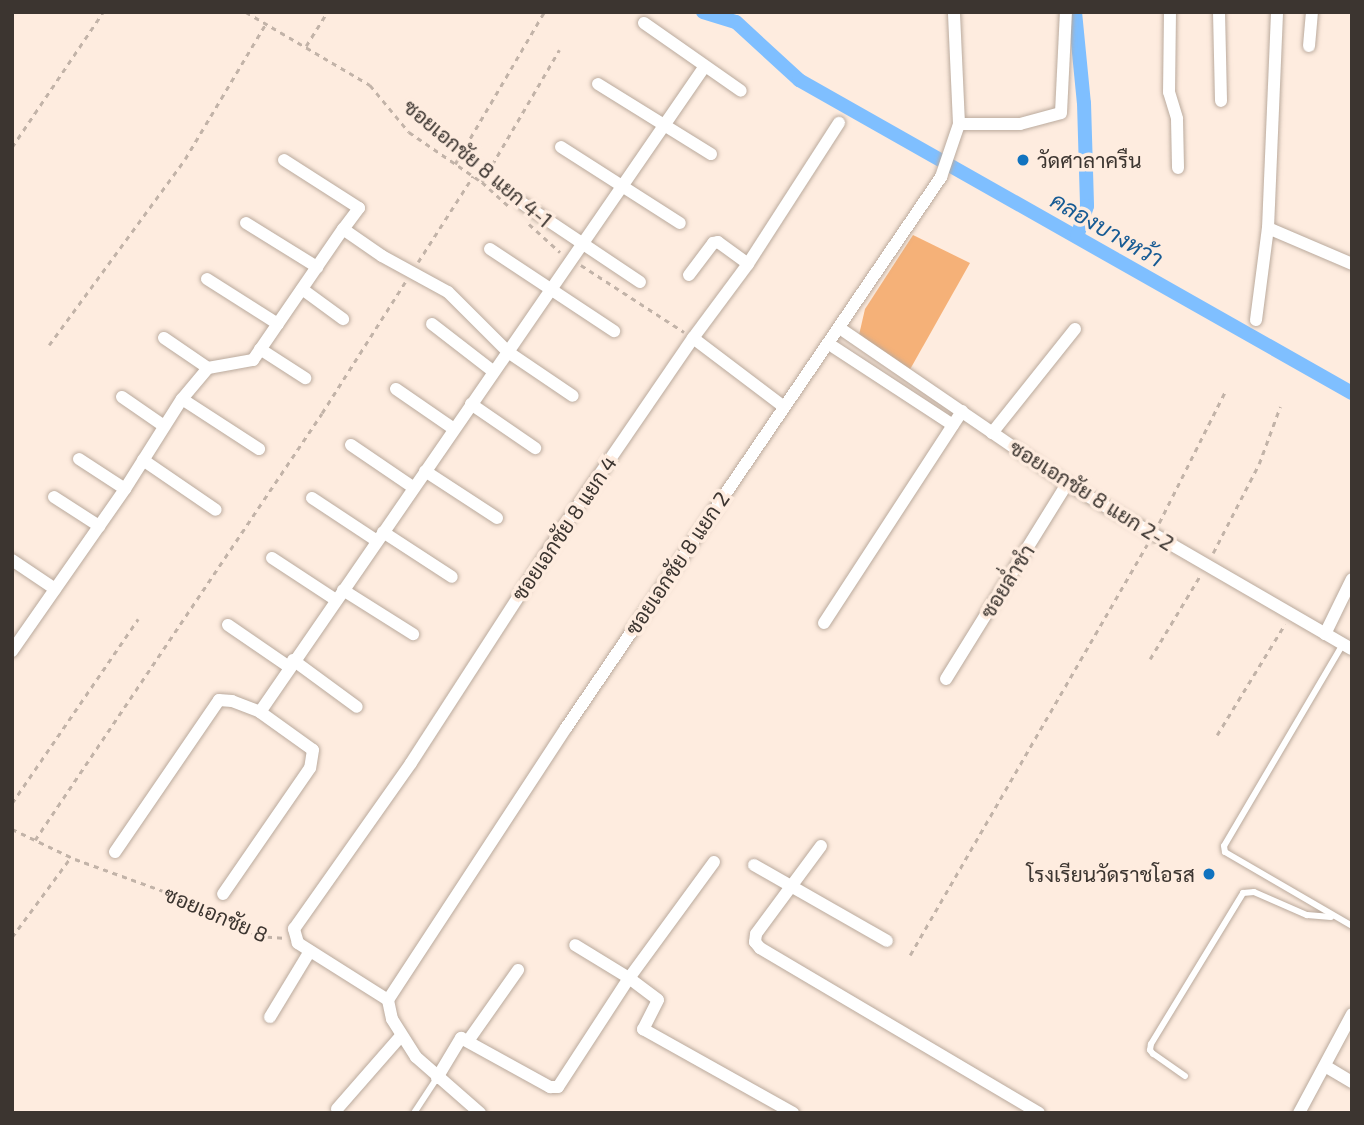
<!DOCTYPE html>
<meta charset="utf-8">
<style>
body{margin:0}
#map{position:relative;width:1364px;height:1125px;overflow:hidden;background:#feecdf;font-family:"Exo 2",Sarabun,sans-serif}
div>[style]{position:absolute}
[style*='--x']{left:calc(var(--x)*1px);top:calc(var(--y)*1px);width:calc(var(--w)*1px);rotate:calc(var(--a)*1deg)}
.green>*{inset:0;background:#f5b178}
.canal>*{height:14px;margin:-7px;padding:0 7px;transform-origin:7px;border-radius:7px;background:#7fbfff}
.path>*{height:2.5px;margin-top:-1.25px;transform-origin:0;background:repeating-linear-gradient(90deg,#c2b3a8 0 5px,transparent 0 10px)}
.roads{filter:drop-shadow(0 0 2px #baaa9d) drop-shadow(0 0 2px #baaa9d)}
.service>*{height:6px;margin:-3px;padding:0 3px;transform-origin:3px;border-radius:3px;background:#fff}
.minor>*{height:12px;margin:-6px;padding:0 6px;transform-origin:6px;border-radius:6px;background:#fff}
.dots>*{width:19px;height:19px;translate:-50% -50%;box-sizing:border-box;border:4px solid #feecdf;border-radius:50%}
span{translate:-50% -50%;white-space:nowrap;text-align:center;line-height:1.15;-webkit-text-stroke:7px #feecdf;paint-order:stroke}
.poi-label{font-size:21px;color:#3c3530}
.left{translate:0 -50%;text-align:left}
.right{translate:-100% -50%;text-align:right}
.street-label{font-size:21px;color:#3c3530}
.water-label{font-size:23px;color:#175b94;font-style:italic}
.frame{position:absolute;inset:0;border:14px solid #3c3530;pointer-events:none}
</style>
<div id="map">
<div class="green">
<div style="clip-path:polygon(913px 235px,970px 263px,908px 373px,859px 335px,865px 309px)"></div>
</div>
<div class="canal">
<div style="--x:703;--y:12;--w:34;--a:17"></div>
<div style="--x:736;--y:22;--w:86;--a:42.6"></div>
<div style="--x:799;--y:80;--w:635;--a:29.51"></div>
<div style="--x:1075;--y:12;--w:91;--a:84.4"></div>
<div style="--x:1084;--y:103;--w:103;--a:88.3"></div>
<div style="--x:1087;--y:206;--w:32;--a:108"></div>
</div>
<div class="path">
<div style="--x:246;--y:12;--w:144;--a:30.5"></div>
<div style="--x:370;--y:85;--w:61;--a:50.3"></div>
<div style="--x:409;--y:132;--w:88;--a:34.4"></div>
<div style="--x:482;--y:182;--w:39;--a:42"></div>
<div style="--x:306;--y:46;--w:40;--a:-58"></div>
<div style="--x:12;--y:147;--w:163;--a:-56"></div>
<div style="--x:455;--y:164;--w:176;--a:-59.6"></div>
<div style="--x:482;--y:182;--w:153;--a:-59.7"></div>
<div style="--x:529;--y:224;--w:42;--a:42.1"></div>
<div style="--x:418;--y:262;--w:102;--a:-57.4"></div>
<div style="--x:581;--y:265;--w:123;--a:33"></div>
<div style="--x:49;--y:345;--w:230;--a:-53.8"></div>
<div style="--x:185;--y:159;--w:158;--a:-59.2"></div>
<div style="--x:1159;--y:523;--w:147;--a:-63.3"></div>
<div style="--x:1213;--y:553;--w:100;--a:-62.7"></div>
<div style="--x:1259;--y:464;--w:61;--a:-69.8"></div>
<div style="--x:1150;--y:659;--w:99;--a:-59"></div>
<div style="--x:1217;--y:735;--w:130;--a:-58.5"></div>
<div style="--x:12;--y:803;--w:223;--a:-55.6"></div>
<div style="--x:12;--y:829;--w:70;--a:25.5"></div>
<div style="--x:75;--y:859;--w:112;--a:19.9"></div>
<div style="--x:180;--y:897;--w:86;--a:26.9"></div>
<div style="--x:257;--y:936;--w:26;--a:4"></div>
<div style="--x:35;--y:840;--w:514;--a:-56.09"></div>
<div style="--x:322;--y:413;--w:155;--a:-57.6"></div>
<div style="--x:12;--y:937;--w:99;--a:-53.6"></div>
<div style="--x:910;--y:955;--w:474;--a:-60"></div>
</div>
<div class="roads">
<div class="service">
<div style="--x:1343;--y:644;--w:234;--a:120.5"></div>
<div style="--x:1224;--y:846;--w:6;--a:81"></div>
<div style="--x:1225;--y:852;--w:147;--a:30.2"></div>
<div style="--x:1185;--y:1076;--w:39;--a:-145"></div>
<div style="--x:1153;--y:1054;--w:5;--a:-127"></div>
<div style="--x:1150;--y:1050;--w:6;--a:-81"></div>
<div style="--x:1151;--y:1044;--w:177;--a:-58.6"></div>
<div style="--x:1243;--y:893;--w:11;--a:-5"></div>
<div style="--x:1254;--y:892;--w:58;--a:23.5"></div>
<div style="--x:1307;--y:915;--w:24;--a:5"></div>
<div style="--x:414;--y:1113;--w:42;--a:-56.7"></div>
</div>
<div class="minor">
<div style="--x:1170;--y:12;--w:80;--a:90.7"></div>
<div style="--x:1169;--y:92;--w:28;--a:73"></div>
<div style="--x:1177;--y:119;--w:49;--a:88.8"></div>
<div style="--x:1219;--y:12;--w:89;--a:88.7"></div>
<div style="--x:644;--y:23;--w:118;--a:35"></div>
<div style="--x:1309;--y:46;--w:34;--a:-85"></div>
<div style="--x:598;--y:84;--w:133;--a:31.8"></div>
<div style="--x:959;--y:124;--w:61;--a:0"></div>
<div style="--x:1020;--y:124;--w:42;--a:-15"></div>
<div style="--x:1061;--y:113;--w:101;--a:-87.2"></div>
<div style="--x:561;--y:147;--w:141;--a:32.6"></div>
<div style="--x:284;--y:160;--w:89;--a:32.6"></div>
<div style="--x:359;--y:208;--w:26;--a:127"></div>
<div style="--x:522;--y:203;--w:142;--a:33.8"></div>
<div style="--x:246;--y:223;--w:84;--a:31.8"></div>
<div style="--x:1268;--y:228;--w:91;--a:23.2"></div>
<div style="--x:490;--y:249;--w:149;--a:33.5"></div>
<div style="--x:689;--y:275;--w:40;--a:-53"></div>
<div style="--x:713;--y:243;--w:5;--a:-11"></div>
<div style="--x:718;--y:242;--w:37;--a:36"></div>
<div style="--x:207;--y:279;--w:84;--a:32.4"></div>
<div style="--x:302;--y:289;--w:51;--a:36.2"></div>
<div style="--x:1256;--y:320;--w:93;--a:-82.6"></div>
<div style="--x:1268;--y:228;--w:216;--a:-87.6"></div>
<div style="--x:432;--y:324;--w:78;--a:37.7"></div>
<div style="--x:841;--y:329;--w:274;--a:34.4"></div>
<div style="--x:1067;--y:484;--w:329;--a:30.1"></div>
<div style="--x:164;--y:338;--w:53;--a:34.3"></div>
<div style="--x:693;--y:338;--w:113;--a:37.1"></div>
<div style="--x:829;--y:344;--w:148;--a:33.2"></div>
<div style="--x:260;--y:349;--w:54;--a:32.8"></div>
<div style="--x:396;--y:389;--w:70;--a:34.6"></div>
<div style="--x:122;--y:397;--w:51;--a:34.6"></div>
<div style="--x:182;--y:399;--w:92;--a:33"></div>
<div style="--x:471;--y:404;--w:78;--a:34.5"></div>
<div style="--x:992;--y:433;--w:133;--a:-51.4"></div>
<div style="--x:351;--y:445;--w:76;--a:34.3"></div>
<div style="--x:79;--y:459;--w:55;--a:33.1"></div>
<div style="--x:143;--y:460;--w:88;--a:34.4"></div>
<div style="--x:425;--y:471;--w:86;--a:33.1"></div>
<div style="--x:54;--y:497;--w:54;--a:32.8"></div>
<div style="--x:312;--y:498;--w:78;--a:33.5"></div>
<div style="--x:383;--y:532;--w:82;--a:33.1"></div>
<div style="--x:272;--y:558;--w:77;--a:33.3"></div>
<div style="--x:12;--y:560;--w:52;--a:34"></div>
<div style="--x:343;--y:590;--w:83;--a:32.2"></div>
<div style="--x:824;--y:623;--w:253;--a:-56.9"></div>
<div style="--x:228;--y:625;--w:74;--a:34.5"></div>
<div style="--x:1325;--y:634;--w:61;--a:-63.9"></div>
<div style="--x:12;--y:651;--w:198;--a:-55.1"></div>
<div style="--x:125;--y:489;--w:107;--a:-57.7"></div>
<div style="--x:182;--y:399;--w:40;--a:-50"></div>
<div style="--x:208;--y:368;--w:46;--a:-10.1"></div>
<div style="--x:253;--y:360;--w:159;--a:-55.5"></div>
<div style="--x:343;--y:229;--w:47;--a:34.7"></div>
<div style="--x:382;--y:256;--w:75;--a:28.6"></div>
<div style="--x:448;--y:292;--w:85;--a:45"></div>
<div style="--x:508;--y:352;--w:78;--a:34.1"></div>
<div style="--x:293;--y:660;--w:79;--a:36.3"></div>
<div style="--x:946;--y:679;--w:229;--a:-58.2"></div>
<div style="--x:260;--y:712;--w:784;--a:-55.44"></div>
<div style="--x:821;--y:846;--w:109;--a:126.5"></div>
<div style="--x:756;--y:934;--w:8;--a:97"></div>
<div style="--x:755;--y:942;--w:8;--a:50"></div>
<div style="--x:760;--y:948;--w:324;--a:30.6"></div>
<div style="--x:115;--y:852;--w:184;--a:-55.6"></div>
<div style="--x:219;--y:700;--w:13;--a:4"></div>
<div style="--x:232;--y:701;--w:30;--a:21"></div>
<div style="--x:260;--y:712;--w:65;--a:35.6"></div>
<div style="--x:313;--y:750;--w:18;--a:99"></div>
<div style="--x:310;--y:768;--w:153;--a:124.6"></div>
<div style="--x:714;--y:862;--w:144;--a:126.2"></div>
<div style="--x:629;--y:978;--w:36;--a:37"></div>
<div style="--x:658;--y:1000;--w:33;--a:117"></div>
<div style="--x:643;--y:1029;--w:172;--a:29.2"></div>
<div style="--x:754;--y:865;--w:153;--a:29.7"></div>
<div style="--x:388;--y:1000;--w:325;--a:-56.8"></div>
<div style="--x:566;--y:728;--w:667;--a:-55.76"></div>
<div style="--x:941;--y:177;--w:56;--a:-71.2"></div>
<div style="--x:959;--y:124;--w:112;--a:-92.6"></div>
<div style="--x:270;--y:1017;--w:77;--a:-58.8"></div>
<div style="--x:468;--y:1041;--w:87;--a:-54.8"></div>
<div style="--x:1325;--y:1066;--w:31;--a:31"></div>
<div style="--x:437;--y:1078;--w:47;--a:-59"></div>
<div style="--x:461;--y:1038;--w:102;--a:28.8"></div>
<div style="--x:550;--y:1087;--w:8;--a:0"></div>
<div style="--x:558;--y:1087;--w:130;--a:-56.9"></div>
<div style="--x:629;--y:978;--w:63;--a:-148.6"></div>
<div style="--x:337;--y:1109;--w:97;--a:-48.8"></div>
<div style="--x:480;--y:1113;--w:85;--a:-138.8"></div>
<div style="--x:416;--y:1057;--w:45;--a:-122.3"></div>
<div style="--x:392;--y:1019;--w:19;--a:-102"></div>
<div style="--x:388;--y:1000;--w:107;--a:-147.7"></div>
<div style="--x:298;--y:943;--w:15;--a:-106"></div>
<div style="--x:294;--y:929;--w:203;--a:-54.8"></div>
<div style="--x:411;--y:763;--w:283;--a:-57.1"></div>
<div style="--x:565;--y:525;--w:227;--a:-55.6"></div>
<div style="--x:693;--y:338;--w:92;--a:-53.4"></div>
<div style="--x:748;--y:264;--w:168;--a:-57.2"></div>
<div style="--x:1299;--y:1113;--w:112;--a:-61.8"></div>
</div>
</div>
<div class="dots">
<div style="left:1023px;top:160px;background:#1173bf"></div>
<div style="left:1209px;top:874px;background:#1173bf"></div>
</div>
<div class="poi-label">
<span class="left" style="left:1037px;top:160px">วัดศาลาครืน</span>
<span class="right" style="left:1195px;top:874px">โรงเรียนวัดราชโอรส</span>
</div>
<div class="street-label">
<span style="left:478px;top:163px;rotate:40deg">ซอยเอกชัย 8 แยก 4-1</span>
<span style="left:1092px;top:495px;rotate:32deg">ซอยเอกชัย 8 แยก 2-2</span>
<span style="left:564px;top:528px;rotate:-56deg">ซอยเอกชัย 8 แยก 4</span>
<span style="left:677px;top:563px;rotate:-56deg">ซอยเอกชัย 8 แยก 2</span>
<span style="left:1007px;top:581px;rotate:-58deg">ซอยล่ำชำ</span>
<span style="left:216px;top:914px;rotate:23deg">ซอยเอกชัย 8</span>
</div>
<div class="water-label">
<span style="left:1107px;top:229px;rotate:30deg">คลองบางหว้า</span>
</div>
<div class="frame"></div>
</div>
